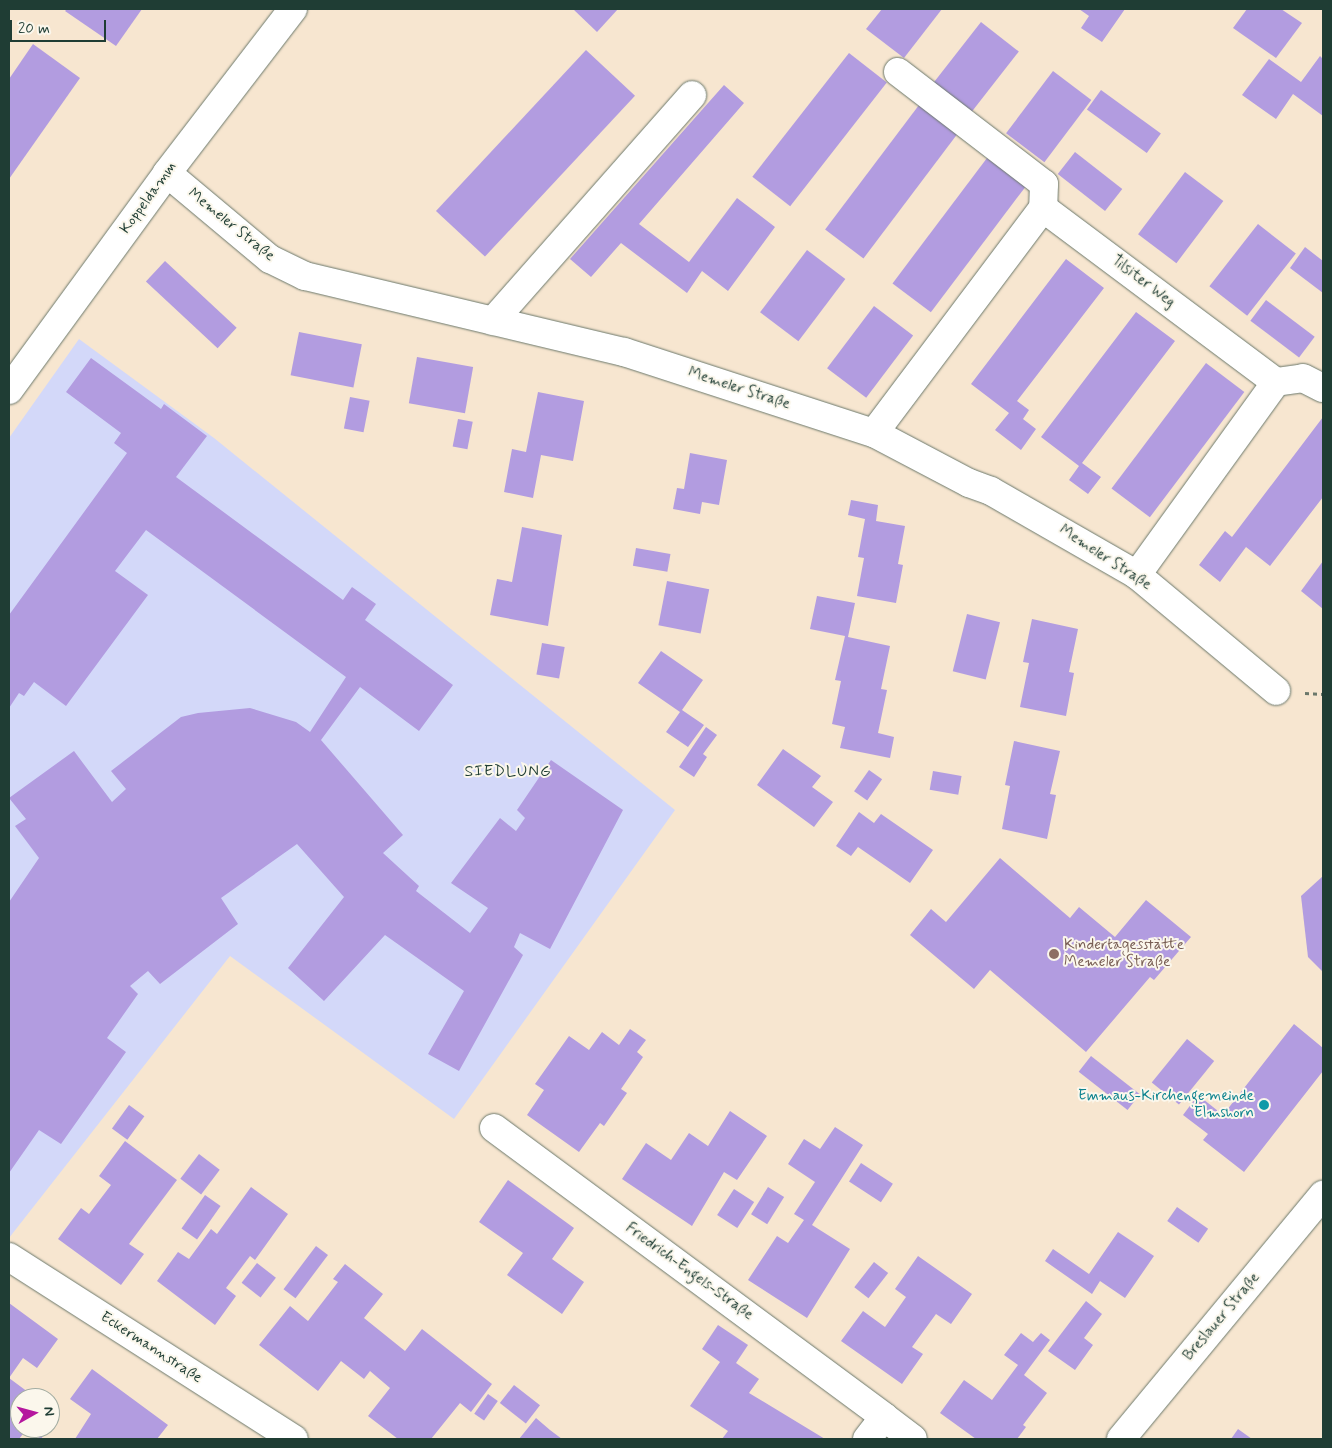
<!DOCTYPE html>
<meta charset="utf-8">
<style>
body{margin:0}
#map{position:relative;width:1332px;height:1448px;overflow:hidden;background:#f7e6d0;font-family:Mynerve,sans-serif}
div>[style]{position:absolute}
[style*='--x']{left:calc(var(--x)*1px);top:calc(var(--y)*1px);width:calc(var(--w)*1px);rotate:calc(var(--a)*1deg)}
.built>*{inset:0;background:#d3d8f9}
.building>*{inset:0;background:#b29ce0;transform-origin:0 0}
.path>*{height:3px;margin-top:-1.5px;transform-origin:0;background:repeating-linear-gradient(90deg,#6b786b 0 4px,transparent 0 8px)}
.roads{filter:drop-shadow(0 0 1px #6b786b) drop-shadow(0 0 1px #6b786b)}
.minor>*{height:28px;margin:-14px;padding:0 14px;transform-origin:14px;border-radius:14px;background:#fff}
.dots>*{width:14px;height:14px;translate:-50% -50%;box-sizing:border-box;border:2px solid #fbf7ec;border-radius:50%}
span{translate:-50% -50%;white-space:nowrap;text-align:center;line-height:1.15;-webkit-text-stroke:4px #fbf7ec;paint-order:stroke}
.street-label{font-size:15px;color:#1f3d34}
.education-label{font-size:15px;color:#785e54}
.left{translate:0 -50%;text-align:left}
.culture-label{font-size:15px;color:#0d838f}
.right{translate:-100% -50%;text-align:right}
.neighbourhood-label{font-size:16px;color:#1f3d34;letter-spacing:1px}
.frame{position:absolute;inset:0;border:10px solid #1f3d34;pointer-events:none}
.north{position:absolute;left:10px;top:1388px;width:50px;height:50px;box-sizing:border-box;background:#fbf7ec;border:1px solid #a3ada2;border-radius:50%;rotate:83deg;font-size:14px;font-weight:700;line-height:20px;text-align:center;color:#1f3d34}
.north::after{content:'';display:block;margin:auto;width:18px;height:22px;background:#b5179e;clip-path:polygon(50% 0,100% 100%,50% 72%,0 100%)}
.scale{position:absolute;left:10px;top:20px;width:96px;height:22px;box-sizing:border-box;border:2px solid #1f3d34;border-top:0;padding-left:6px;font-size:15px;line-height:18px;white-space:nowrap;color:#1f3d34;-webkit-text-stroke:4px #fbf7ec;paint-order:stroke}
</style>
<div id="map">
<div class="built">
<div style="clip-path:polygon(79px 339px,214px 438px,675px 810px,454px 1119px,230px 956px,9px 1238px,9px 438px)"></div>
</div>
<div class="building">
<div style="clip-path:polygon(67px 9px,142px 9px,116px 46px,65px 11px)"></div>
<div style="clip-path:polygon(573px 9px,618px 9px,597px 32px)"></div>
<div style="clip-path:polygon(882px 9px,942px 9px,904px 58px,866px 29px)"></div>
<div style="clip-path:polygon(1079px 9px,1125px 9px,1102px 42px,1081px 28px,1089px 16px)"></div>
<div style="clip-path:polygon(1247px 9px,1281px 9px,1302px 23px,1276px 58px,1233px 28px)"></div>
<div style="left:981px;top:22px;width:48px;height:79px;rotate:38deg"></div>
<div style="clip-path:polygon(33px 44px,80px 78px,9px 179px,9px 79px)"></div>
<div style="left:586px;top:50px;width:67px;height:220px;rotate:43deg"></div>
<div style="left:849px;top:53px;width:48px;height:157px;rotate:38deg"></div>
<div style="clip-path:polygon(1320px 56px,1323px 59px,1323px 116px,1293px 94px,1276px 119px,1242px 95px,1269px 59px,1301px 82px)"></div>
<div style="left:1053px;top:71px;width:48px;height:78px;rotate:37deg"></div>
<div style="clip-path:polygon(724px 85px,744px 103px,639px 224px,689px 262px,737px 198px,775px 227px,728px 291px,702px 271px,687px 293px,621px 243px,591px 277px,570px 259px)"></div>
<div style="left:1101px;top:90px;width:74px;height:24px;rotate:36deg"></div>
<div style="left:919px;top:105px;width:48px;height:156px;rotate:37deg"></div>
<div style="left:1075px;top:152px;width:60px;height:28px;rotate:38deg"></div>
<div style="left:987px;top:158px;width:48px;height:157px;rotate:37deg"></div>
<div style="left:1185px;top:172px;width:48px;height:78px;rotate:37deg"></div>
<div style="left:1258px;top:224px;width:48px;height:79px;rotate:38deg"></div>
<div style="clip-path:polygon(1305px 247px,1323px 261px,1323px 293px,1290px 268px)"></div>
<div style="left:807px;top:250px;width:48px;height:78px;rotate:37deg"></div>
<div style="clip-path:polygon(1066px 259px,1104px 288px,1017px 401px,1029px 410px,1023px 419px,1036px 429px,1021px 450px,995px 430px,1009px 413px,971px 384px)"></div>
<div style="left:165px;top:261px;width:98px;height:28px;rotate:43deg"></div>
<div style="left:1266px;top:300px;width:61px;height:26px;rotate:37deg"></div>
<div style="left:874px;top:306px;width:49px;height:78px;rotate:37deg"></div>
<div style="clip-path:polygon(1136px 312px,1175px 341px,1082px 463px,1101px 477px,1088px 494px,1069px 480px,1079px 466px,1041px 437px)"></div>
<div style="left:299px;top:332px;width:64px;height:44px;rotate:11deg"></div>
<div style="left:417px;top:357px;width:57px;height:47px;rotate:10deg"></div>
<div style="clip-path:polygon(91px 358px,161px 409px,164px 404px,207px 436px,176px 477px,343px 600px,352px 587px,376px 604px,365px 620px,453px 685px,419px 731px,360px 687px,321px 740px,403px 835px,383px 853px,419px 886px,416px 891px,470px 933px,488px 908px,451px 883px,500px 818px,516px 831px,525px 818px,517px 810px,551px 760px,623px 810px,550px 949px,520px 933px,514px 947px,523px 955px,459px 1071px,428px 1054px,464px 991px,385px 935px,324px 1001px,288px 968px,344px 897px,297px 844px,221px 898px,238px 924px,160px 984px,148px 971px,130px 986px,138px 994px,107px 1038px,126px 1052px,61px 1144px,39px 1130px,9px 1173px,9px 902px,39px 858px,15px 826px,26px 819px,9px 798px,74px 751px,112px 802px,126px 789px,111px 771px,181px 717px,198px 713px,250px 708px,296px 722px,310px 732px,346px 677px,146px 530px,115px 571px,148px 595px,66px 706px,34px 682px,24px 696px,19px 693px,9px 708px,9px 615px,127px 453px,114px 443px,121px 433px,66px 392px)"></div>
<div style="left:1206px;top:363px;width:48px;height:157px;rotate:37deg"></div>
<div style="clip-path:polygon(538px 392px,584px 401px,573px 461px,541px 455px,533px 498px,504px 492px,512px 449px,526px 452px)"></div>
<div style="left:350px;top:397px;width:20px;height:32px;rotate:11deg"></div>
<div style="clip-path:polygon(1323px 417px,1323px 497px,1270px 566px,1246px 547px,1220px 582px,1199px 565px,1225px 531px,1232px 537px)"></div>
<div style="left:458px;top:419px;width:15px;height:28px;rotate:11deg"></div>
<div style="clip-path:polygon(690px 453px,727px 460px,719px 505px,702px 502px,700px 514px,673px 509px,677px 488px,684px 489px)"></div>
<div style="clip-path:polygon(851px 500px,878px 505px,876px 521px,905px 526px,898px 564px,903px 565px,896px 603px,857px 596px,864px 558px,858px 557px,865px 519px,848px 515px)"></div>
<div style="clip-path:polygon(522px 527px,562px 535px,548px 626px,490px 615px,497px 579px,512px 582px)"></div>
<div style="left:636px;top:548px;width:35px;height:18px;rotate:10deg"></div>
<div style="clip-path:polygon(1323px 561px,1323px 609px,1301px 591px)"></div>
<div style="left:667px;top:581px;width:43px;height:45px;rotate:11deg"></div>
<div style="clip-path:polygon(817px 596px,855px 603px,848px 637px,890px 646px,881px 689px,887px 690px,878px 733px,894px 737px,890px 758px,840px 748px,845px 727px,832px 724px,841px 681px,835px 680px,845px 636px,810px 629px)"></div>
<div style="left:967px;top:614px;width:34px;height:59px;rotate:14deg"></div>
<div style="clip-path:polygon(1032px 619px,1078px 629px,1069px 672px,1074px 673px,1066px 716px,1020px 707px,1029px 663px,1023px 662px)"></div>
<div style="left:542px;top:643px;width:23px;height:32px;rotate:10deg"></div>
<div style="clip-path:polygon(661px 651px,703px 680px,682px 710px,704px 725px,688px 747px,666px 732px,680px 712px,638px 683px)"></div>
<div style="clip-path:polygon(706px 727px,717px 735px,703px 754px,707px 757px,694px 777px,679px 767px)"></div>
<div style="clip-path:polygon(1014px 741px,1060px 751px,1050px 794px,1056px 795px,1047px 839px,1002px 829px,1010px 786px,1005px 785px)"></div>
<div style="clip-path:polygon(783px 749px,821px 776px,812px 787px,833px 802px,814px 827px,757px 785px)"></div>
<div style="left:869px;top:770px;width:16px;height:26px;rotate:35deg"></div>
<div style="left:933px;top:771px;width:29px;height:19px;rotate:10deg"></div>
<div style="clip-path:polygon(859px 812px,874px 823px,881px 814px,933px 850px,910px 883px,858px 847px,851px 856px,836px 846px)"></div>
<div style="clip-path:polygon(1000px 858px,1070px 918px,1079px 907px,1115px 937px,1146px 900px,1191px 937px,1154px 980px,1150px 977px,1086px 1052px,990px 970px,974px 989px,910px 935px,931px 909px,946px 922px)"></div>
<div style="clip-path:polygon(1323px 876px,1323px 972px,1308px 957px,1301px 896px)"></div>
<div style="clip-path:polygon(1294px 1024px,1323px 1048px,1323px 1071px,1244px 1172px,1203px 1140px,1208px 1134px,1183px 1115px,1198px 1095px,1223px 1115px)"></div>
<div style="clip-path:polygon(630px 1029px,646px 1040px,637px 1052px,643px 1057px,621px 1089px,627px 1093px,604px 1126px,600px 1123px,579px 1152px,527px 1115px,544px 1090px,535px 1084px,569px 1036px,589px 1050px,602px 1032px,619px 1045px)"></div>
<div style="left:1187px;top:1039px;width:35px;height:56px;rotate:39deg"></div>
<div style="left:1091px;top:1056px;width:62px;height:20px;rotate:38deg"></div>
<div style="left:129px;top:1105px;width:19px;height:29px;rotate:36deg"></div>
<div style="clip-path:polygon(730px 1111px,767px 1136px,737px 1180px,724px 1172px,692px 1226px,622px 1179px,646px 1143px,671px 1160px,689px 1133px,708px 1146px)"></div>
<div style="clip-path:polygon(835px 1127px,863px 1145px,812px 1225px,850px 1249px,807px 1318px,748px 1280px,777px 1236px,788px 1243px,804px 1220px,794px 1214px,815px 1182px,788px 1164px,804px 1139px,820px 1149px)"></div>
<div style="clip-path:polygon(125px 1141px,177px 1180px,129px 1244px,144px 1254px,121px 1285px,58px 1239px,81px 1208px,89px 1214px,111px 1185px,99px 1176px)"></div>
<div style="left:199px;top:1154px;width:26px;height:31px;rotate:37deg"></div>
<div style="left:861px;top:1163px;width:38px;height:22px;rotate:33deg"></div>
<div style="clip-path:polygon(508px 1180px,574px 1228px,552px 1259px,584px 1282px,562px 1314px,507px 1275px,523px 1253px,479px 1222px)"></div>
<div style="clip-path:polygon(251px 1187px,288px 1214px,255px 1260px,250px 1256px,226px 1288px,236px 1296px,215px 1325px,157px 1281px,178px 1252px,189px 1259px,211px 1229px,217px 1234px)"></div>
<div style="left:768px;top:1187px;width:19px;height:32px;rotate:32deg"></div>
<div style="left:734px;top:1189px;width:24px;height:31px;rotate:33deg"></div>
<div style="left:205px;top:1195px;width:19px;height:41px;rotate:35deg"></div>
<div style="left:1177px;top:1207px;width:38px;height:17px;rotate:35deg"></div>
<div style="clip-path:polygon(1118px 1232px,1154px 1256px,1125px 1298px,1100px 1281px,1092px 1294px,1045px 1261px,1053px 1249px,1089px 1274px)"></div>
<div style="left:316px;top:1246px;width:15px;height:54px;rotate:37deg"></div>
<div style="clip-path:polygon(918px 1256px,972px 1294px,951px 1324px,936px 1314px,912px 1347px,923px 1354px,902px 1384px,841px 1341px,863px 1311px,885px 1327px,906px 1297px,895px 1289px)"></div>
<div style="left:874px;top:1262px;width:18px;height:32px;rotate:38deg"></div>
<div style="left:257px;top:1263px;width:24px;height:25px;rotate:38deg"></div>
<div style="clip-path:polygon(345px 1264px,383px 1294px,364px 1318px,405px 1351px,422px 1329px,492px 1384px,471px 1412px,460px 1403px,431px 1439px,398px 1439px,368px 1416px,390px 1388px,370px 1371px,364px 1379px,341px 1361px,318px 1391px,259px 1345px,290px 1306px,308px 1321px,338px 1282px,333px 1279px)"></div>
<div style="clip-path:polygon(1086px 1301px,1102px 1314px,1084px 1338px,1093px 1345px,1075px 1370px,1048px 1351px)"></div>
<div style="clip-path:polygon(9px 1303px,58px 1339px,37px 1368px,23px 1358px,9px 1378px,32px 1395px,20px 1398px,20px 1428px,49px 1428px,41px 1439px,26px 1430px,19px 1439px,9px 1439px)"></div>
<div style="clip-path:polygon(718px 1325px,748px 1345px,736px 1363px,759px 1379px,749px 1393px,825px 1439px,722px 1439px,728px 1431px,690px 1406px,720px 1362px,702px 1349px)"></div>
<div style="clip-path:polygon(1021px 1333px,1033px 1342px,1041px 1333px,1050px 1340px,1024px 1375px,1047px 1393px,1023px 1425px,1026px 1427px,1017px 1439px,976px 1439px,940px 1413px,964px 1380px,992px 1400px,1018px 1365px,1004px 1355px)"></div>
<div style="clip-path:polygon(92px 1369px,168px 1425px,157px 1439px,75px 1439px,91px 1414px,70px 1399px)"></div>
<div style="left:514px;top:1385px;width:33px;height:23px;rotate:38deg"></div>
<div style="left:488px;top:1394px;width:12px;height:24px;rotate:35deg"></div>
<div style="clip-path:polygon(536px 1418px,550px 1430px,562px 1439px,519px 1439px)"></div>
<div style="clip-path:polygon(1238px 1429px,1252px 1439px,1231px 1439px)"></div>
</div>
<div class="path">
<div style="--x:1305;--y:693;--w:18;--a:3"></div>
</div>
<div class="roads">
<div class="minor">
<div style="--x:898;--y:72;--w:184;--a:37.5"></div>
<div style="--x:1044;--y:184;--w:24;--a:92"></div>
<div style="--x:167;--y:173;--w:134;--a:39.9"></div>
<div style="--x:270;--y:259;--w:39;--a:26"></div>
<div style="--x:305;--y:276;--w:328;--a:13.4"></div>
<div style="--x:624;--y:352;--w:263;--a:18"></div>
<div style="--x:874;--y:433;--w:107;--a:27.8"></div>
<div style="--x:969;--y:483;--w:23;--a:20"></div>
<div style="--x:991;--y:491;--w:168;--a:29.9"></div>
<div style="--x:1137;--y:575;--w:181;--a:39.8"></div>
<div style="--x:493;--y:321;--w:301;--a:-48.6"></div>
<div style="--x:1276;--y:382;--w:27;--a:-8"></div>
<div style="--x:1303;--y:378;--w:22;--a:27"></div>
<div style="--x:9;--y:390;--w:268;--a:-53.9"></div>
<div style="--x:167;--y:173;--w:207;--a:-52.5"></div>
<div style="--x:874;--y:433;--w:281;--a:-53.1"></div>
<div style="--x:1043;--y:208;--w:291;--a:36.8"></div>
<div style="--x:1276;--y:382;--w:238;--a:125.8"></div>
<div style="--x:494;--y:1128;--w:485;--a:36.5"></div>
<div style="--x:9;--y:1257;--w:338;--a:32.6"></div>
<div style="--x:867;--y:1439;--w:28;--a:-52"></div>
<div style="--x:884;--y:1417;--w:36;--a:37"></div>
<div style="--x:1121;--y:1439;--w:317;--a:-50.4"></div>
</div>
</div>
<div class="dots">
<div style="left:1054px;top:954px;background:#8d6e63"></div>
<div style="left:1264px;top:1105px;background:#0f9aa8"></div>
</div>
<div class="street-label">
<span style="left:149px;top:198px;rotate:-54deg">Koppeldamm</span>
<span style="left:231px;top:225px;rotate:39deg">Memeler Straße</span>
<span style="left:1143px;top:282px;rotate:37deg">Tilsiter Weg</span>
<span style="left:739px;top:389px;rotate:18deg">Memeler Straße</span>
<span style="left:1105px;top:558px;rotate:33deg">Memeler Straße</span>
<span style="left:689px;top:1272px;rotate:36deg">Friedrich-Engels-Straße</span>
<span style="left:1222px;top:1317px;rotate:-50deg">Breslauer Straße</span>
<span style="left:151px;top:1348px;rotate:33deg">Eckermannstraße</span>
</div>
<div class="education-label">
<span class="left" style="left:1064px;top:954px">Kindertagesstätte<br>Memeler Straße</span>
</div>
<div class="culture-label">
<span class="right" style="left:1254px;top:1105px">Emmaus-Kirchengemeinde<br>Elmshorn</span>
</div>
<div class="neighbourhood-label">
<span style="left:508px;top:772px">SIEDLUNG</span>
</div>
<div class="frame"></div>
<div class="north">N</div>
<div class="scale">20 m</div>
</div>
